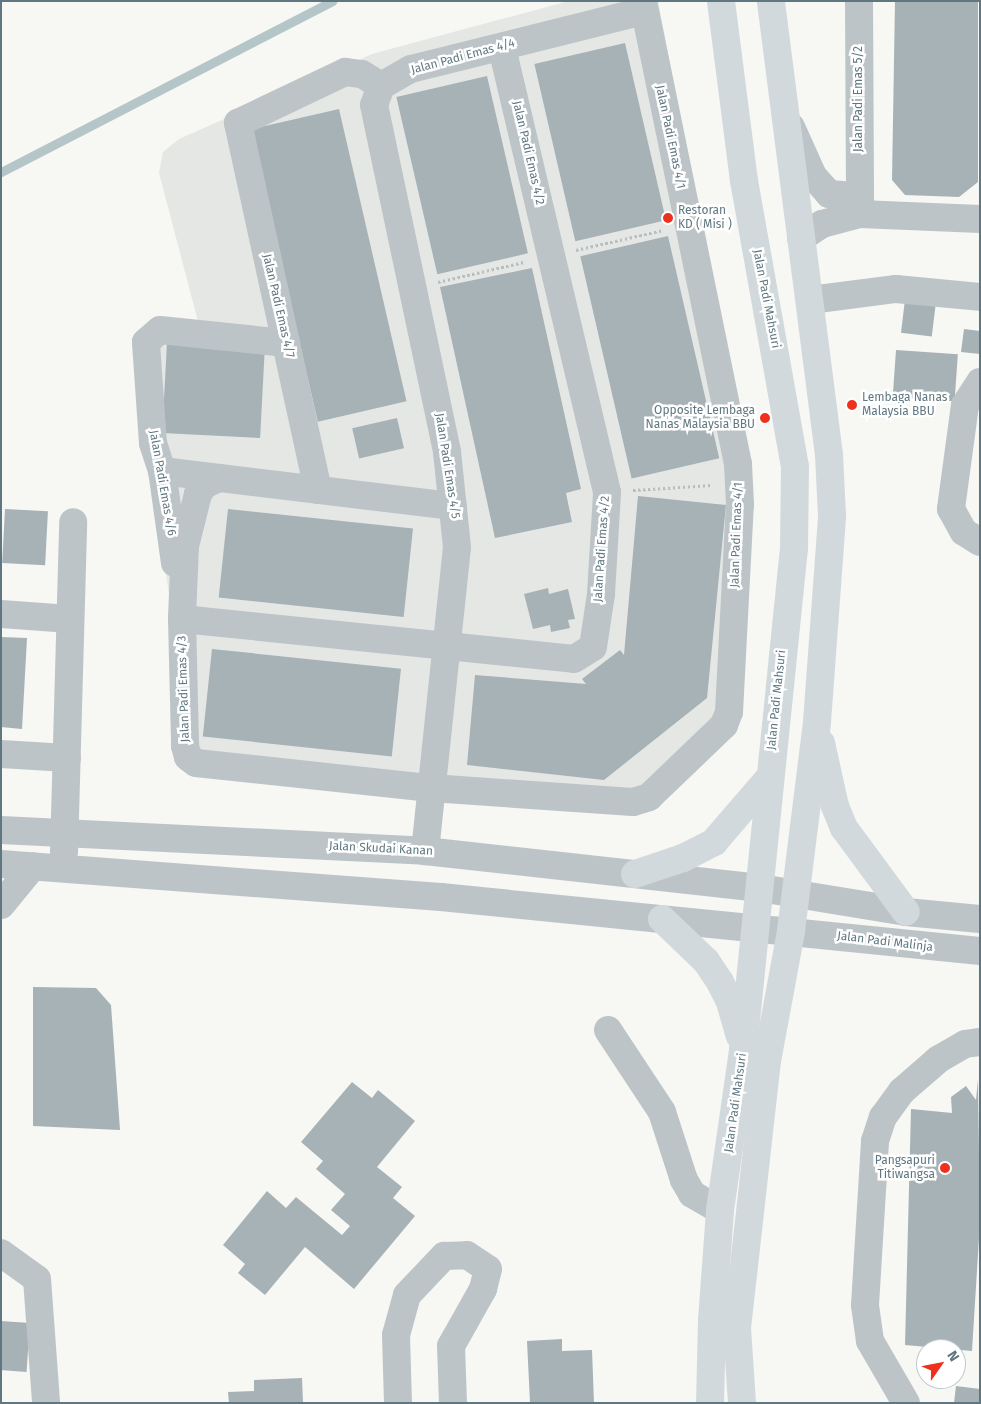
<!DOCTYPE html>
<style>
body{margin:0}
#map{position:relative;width:981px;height:1404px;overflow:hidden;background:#f7f7f4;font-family:"Fira Sans",sans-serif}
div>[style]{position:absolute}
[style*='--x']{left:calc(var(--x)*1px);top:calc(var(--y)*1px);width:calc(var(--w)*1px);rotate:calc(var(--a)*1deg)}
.built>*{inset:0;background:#e5e7e5}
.stream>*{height:9px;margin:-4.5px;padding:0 4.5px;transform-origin:4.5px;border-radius:4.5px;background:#b5c6c8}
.building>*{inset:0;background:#a6b2b6;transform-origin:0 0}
.path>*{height:3px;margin-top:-1.5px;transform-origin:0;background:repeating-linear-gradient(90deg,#b8bdbf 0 2.5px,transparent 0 5px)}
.minor>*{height:28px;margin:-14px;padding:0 14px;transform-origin:14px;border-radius:14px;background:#bdc4c7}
.major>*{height:28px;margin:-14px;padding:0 14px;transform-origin:14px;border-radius:14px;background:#d2d9dc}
.dots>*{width:14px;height:14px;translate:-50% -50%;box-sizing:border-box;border:2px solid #fff;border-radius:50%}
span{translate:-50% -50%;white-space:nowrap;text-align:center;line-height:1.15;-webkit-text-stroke:5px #fff;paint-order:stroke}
.street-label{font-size:12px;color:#607781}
.poi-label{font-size:12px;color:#607781}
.left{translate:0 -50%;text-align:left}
.right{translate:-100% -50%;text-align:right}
.frame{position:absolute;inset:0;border:2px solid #607781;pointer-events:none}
.north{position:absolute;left:916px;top:1339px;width:50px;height:50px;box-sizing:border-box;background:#fff;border:1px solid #bfc9cd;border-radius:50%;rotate:57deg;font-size:14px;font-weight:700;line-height:20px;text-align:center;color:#607781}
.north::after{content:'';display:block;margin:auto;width:18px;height:22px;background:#ed311e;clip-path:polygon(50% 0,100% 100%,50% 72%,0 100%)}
</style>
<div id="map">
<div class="built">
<div style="clip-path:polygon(569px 1px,658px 1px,750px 478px,737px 714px,656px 804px,194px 772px,148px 445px,160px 323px,200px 329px,159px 173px,163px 152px,179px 139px,372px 54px)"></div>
</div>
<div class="stream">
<div style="--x:1;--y:172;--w:373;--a:-27.3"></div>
</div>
<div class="building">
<div style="clip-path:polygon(895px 1px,978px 1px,978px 182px,959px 197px,905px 195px,892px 180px)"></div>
<div style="left:625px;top:43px;width:182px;height:93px;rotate:77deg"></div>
<div style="left:487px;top:76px;width:182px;height:93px;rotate:77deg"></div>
<div style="left:339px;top:109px;width:300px;height:91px;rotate:77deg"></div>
<div style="left:668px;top:236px;width:228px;height:90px;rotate:77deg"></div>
<div style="clip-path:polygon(532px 268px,581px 489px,566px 493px,572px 522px,495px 538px,440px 287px)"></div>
<div style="left:905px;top:300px;width:31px;height:33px;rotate:7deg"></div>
<div style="clip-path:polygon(964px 329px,980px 331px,980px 354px,961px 352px)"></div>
<div style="left:167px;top:342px;width:98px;height:91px;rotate:3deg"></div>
<div style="left:896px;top:350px;width:62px;height:47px;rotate:4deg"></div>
<div style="left:397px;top:418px;width:31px;height:46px;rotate:77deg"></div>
<div style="clip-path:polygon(638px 496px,726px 505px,707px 698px,604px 780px,467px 765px,475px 675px,586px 684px,582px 679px,620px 650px,624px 655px)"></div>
<div style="left:5px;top:509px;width:43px;height:54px;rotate:3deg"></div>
<div style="left:228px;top:509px;width:186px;height:89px;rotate:6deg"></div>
<div style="clip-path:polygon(548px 588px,549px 594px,568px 589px,575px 619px,568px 620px,570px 628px,551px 632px,550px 625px,533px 629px,524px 594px)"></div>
<div style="clip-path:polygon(1px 637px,27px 638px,22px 729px,1px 727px)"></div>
<div style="left:212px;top:649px;width:190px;height:88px;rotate:6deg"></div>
<div style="clip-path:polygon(33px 987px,96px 988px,111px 1005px,120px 1130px,33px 1126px)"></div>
<div style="clip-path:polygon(978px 1079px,980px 1222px,972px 1351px,905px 1345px,911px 1109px,952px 1113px,951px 1097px,966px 1086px,976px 1100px)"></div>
<div style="clip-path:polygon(352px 1082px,372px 1098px,378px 1090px,415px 1121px,377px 1167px,402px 1187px,393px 1198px,415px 1216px,354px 1289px,305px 1247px,265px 1295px,238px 1273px,245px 1264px,223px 1245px,267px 1191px,286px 1208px,296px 1197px,342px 1235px,350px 1226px,331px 1210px,345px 1194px,316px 1169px,323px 1161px,301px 1142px)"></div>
<div style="left:1px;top:1321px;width:29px;height:49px;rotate:4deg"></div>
<div style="clip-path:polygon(562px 1339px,562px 1351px,592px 1350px,594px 1403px,530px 1403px,527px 1341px)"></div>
<div style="clip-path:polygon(302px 1378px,303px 1403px,229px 1403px,228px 1392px,254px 1391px,254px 1380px)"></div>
<div style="clip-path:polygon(956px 1386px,980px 1389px,980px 1403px,954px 1403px)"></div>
</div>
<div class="path">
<div style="--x:576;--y:250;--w:89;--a:-12.9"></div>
<div style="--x:438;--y:282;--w:88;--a:-13.1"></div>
<div style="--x:633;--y:490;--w:79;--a:-3.6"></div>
</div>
<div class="minor">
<div style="--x:859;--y:1;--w:213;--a:89.7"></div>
<div style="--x:381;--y:86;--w:20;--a:110"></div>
<div style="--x:374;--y:105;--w:355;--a:78.1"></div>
<div style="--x:447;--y:452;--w:96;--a:84"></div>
<div style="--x:457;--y:547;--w:306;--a:96"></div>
<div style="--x:381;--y:86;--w:34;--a:-30"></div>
<div style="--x:411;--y:69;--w:239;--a:-14"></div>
<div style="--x:791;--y:127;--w:54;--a:65.8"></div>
<div style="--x:813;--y:176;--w:24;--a:48"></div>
<div style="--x:829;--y:194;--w:31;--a:4"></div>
<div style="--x:801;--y:238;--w:25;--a:-34"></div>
<div style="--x:822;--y:224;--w:39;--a:-15"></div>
<div style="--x:860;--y:214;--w:120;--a:2.4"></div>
<div style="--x:810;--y:300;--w:87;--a:-7.3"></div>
<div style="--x:896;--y:289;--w:84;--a:5.4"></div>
<div style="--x:980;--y:382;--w:27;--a:123"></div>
<div style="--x:965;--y:405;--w:105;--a:97.7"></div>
<div style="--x:951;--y:509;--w:26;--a:61"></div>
<div style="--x:964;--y:532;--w:19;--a:32"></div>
<div style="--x:162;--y:471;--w:293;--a:6.9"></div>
<div style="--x:219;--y:478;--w:17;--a:155"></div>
<div style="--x:204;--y:485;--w:11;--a:124"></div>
<div style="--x:198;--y:494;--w:54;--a:104"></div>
<div style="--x:185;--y:546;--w:73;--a:92.4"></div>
<div style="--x:182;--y:619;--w:127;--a:88.6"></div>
<div style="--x:185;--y:746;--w:11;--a:75"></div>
<div style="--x:188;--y:757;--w:10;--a:37"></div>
<div style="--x:196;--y:763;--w:236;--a:6.1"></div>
<div style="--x:431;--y:788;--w:202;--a:4"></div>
<div style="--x:633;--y:802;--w:17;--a:-17"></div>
<div style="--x:649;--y:797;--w:104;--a:-43.8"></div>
<div style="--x:724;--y:725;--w:14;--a:-69"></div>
<div style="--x:729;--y:712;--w:207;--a:-87"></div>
<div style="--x:740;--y:505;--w:41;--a:-92.8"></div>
<div style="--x:738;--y:464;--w:473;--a:-101.6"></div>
<div style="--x:318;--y:490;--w:376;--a:-102.3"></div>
<div style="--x:238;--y:123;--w:119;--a:-25.5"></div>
<div style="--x:345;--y:72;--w:17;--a:7"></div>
<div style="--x:362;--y:74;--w:22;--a:32"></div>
<div style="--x:175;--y:563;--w:93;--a:-98"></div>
<div style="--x:162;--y:471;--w:29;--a:-108"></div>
<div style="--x:153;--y:443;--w:101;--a:-94"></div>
<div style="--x:146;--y:342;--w:18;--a:-41"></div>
<div style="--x:160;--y:330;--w:127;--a:5.9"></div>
<div style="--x:1;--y:614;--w:69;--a:4.1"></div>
<div style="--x:182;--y:619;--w:394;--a:5.8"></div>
<div style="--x:574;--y:659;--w:22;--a:-32"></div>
<div style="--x:593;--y:647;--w:54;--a:-81.4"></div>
<div style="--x:601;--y:594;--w:102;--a:-86.6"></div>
<div style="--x:607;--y:492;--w:457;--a:-103.3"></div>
<div style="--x:1;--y:754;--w:66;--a:3.5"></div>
<div style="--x:1;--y:830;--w:425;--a:2.8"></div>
<div style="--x:425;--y:851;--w:337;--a:6.3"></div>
<div style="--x:760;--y:888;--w:148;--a:9.3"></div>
<div style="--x:906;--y:912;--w:74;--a:5.4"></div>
<div style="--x:64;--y:852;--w:330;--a:-88.4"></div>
<div style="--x:1;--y:864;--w:441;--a:4.3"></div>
<div style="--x:441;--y:897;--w:542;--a:5.72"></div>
<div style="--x:1;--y:905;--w:50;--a:-50.6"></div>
<div style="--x:608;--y:1030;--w:98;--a:56.6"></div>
<div style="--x:662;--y:1112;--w:71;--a:72.1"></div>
<div style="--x:684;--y:1180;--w:16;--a:60"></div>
<div style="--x:692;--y:1194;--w:32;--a:30"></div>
<div style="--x:1;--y:1253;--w:44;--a:35.8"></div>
<div style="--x:37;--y:1279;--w:124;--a:85.8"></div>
<div style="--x:398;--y:1403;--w:68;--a:-91.7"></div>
<div style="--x:396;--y:1335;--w:41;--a:-74.6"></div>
<div style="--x:407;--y:1295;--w:54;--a:-46.5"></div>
<div style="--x:444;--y:1256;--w:23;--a:-2"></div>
<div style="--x:467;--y:1255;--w:25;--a:34"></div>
<div style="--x:488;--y:1269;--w:21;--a:104"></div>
<div style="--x:483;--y:1289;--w:65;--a:119.3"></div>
<div style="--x:451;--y:1346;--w:57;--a:88"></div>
<div style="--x:906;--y:1403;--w:72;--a:-120.1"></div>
<div style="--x:870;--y:1341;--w:36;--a:-98"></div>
<div style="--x:865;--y:1305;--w:164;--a:-86.5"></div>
<div style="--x:875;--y:1141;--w:25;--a:-72"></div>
<div style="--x:883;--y:1117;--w:32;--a:-54"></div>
<div style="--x:902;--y:1091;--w:49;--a:-40.9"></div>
<div style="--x:939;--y:1059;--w:30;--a:-30"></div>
<div style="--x:965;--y:1044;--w:15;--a:-8"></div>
</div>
<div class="major">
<div style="--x:821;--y:743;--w:65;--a:77.5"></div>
<div style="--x:835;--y:806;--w:24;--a:68"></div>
<div style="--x:844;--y:828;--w:104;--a:53.6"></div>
<div style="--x:635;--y:874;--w:51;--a:-18.4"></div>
<div style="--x:683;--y:858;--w:35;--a:-27"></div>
<div style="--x:714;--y:842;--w:84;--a:-49.3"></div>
<div style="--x:662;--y:919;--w:61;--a:43.7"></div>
<div style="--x:706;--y:961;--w:25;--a:56"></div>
<div style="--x:720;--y:982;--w:22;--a:63"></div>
<div style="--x:730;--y:1002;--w:35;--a:74"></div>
<div style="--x:710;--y:1403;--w:83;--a:-88.6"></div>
<div style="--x:712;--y:1320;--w:110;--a:-85.8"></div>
<div style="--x:720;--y:1210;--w:162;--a:-81.8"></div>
<div style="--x:743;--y:1050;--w:505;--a:-84.2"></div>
<div style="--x:794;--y:548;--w:81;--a:-89.3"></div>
<div style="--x:795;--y:467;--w:291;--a:-100.1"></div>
<div style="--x:744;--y:181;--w:181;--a:-97.3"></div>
<div style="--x:742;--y:1403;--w:75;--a:-93.8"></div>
<div style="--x:737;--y:1328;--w:269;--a:-83.6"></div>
<div style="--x:767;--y:1061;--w:132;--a:-79.5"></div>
<div style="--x:791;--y:931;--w:211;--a:-82.9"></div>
<div style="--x:817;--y:722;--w:207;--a:-85.8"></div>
<div style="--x:832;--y:516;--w:61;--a:-92.8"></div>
<div style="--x:829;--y:455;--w:458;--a:-97.3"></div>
</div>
<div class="dots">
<div style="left:668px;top:218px;background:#ed311e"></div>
<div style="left:852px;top:405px;background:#ed311e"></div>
<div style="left:765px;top:418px;background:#ed311e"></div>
<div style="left:945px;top:1168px;background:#ed311e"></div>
</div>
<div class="street-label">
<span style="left:463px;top:57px;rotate:-15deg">Jalan Padi Emas 4/4</span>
<span style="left:859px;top:99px;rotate:-90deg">Jalan Padi Emas 5/2</span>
<span style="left:670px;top:137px;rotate:78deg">Jalan Padi Emas 4/1</span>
<span style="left:528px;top:153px;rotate:77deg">Jalan Padi Emas 4/2</span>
<span style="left:766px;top:299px;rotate:79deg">Jalan Padi Mahsuri</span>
<span style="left:278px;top:306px;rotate:77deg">Jalan Padi Emas 4/7</span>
<span style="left:447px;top:466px;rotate:81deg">Jalan Padi Emas 4/5</span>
<span style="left:162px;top:483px;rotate:80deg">Jalan Padi Emas 4/6</span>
<span style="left:737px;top:535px;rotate:-88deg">Jalan Padi Emas 4/1</span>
<span style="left:602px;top:549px;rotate:-86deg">Jalan Padi Emas 4/2</span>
<span style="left:184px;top:689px;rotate:-92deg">Jalan Padi Emas 4/3</span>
<span style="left:777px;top:700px;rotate:-84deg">Jalan Padi Mahsuri</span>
<span style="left:381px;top:849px;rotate:3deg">Jalan Skudai Kanan</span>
<span style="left:885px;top:942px;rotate:7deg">Jalan Padi Malinja</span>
<span style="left:736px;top:1103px;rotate:-82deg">Jalan Padi Mahsuri</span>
</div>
<div class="poi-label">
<span class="left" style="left:678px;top:218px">Restoran<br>KD ( Misi )</span>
<span class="left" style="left:862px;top:405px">Lembaga Nanas<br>Malaysia BBU</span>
<span class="right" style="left:755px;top:418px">Opposite Lembaga<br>Nanas Malaysia BBU</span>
<span class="right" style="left:935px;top:1168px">Pangsapuri<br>Titiwangsa</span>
</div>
<div class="frame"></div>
<div class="north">N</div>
</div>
